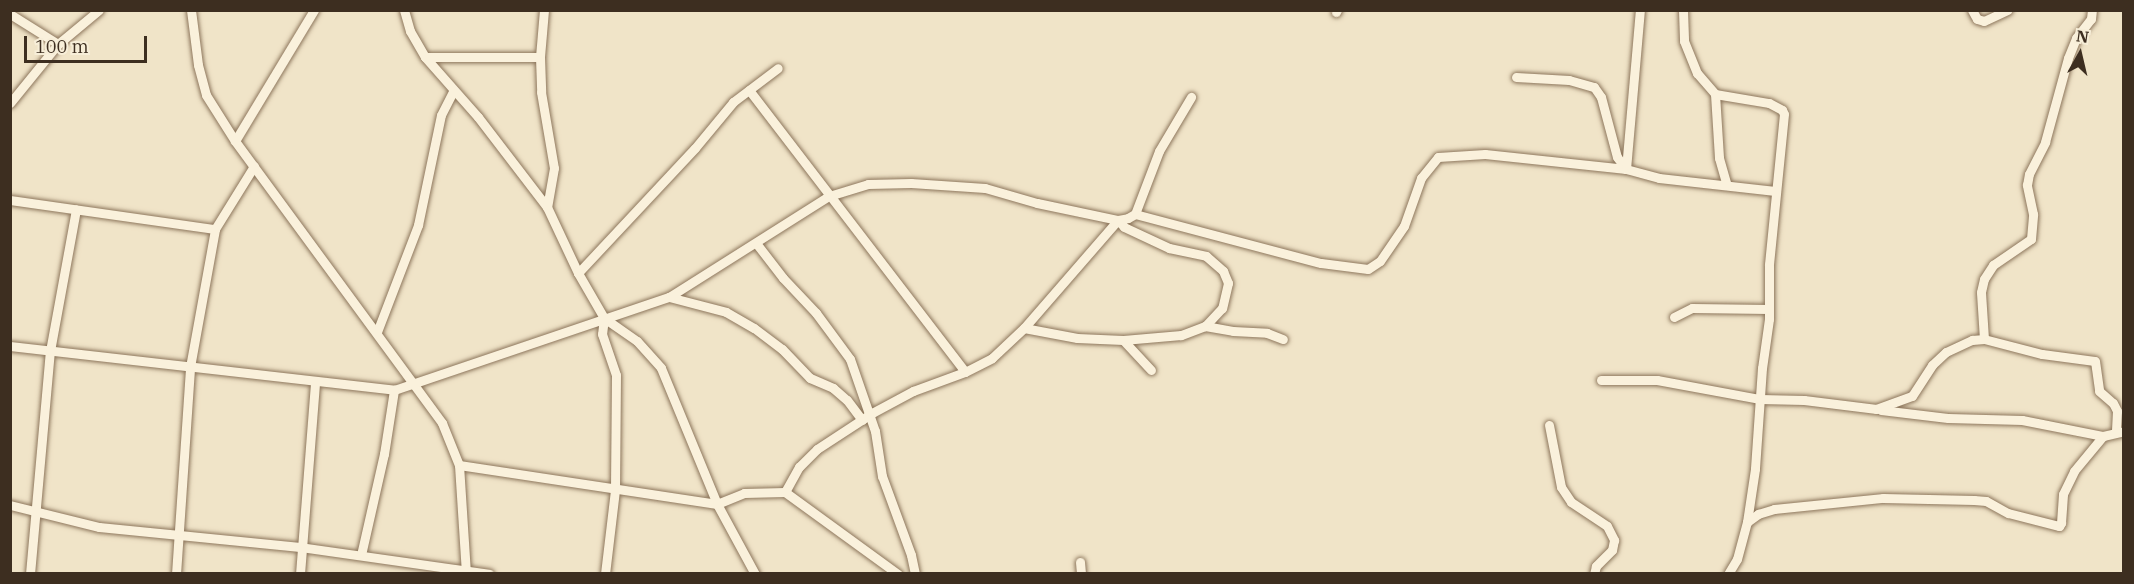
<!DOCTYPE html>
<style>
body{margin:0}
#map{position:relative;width:2134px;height:584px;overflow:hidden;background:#f0e4c8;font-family:"IBM Plex Serif",serif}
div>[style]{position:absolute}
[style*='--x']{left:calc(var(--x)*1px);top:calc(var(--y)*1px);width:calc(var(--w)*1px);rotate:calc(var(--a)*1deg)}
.roads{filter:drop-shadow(0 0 2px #8d765c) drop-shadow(0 0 2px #8d765c)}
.minor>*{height:9px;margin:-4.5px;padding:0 4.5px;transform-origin:4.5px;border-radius:4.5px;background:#faf1dc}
span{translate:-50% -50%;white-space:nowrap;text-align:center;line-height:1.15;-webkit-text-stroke:4.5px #f7eed8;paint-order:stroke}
.frame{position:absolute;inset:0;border:12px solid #3d2e20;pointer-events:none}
.north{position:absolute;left:2050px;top:24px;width:60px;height:60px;-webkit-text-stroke:4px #f7eed8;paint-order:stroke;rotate:8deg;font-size:16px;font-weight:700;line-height:24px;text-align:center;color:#3d2e20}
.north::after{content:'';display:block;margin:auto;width:21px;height:27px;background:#3d2e20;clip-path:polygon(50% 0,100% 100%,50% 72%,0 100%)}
.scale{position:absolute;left:24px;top:36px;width:123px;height:27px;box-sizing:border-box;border:3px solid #3d2e20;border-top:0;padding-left:8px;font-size:18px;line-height:21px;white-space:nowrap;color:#3d2e20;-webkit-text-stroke:4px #f7eed8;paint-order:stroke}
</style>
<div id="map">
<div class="roads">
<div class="minor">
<div style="--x:191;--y:10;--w:55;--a:82.7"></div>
<div style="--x:198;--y:65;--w:31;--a:75"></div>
<div style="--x:206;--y:95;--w:54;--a:57.8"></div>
<div style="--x:235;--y:141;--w:350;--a:53.7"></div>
<div style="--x:442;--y:423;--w:45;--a:68"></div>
<div style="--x:459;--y:465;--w:109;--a:86.3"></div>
<div style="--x:404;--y:10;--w:22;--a:74"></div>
<div style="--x:410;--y:31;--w:30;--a:60"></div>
<div style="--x:425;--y:57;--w:80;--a:48.5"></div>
<div style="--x:478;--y:117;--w:113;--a:52.5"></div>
<div style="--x:547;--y:207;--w:73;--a:64.8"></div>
<div style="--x:578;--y:273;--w:52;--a:60"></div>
<div style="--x:604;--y:318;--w:40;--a:34.9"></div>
<div style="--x:637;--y:341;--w:36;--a:48"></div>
<div style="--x:661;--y:368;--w:147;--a:67.6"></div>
<div style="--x:717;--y:504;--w:80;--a:61.5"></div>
<div style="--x:544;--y:10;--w:47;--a:94.9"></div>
<div style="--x:540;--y:57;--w:35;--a:88"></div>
<div style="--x:541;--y:92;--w:77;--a:80.3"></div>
<div style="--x:554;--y:168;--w:40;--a:100"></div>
<div style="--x:1683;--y:10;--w:31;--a:88"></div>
<div style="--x:1684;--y:41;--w:35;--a:68"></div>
<div style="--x:1697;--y:73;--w:28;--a:49"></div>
<div style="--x:1715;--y:94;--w:55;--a:9.5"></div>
<div style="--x:1769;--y:103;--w:15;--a:28"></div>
<div style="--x:1782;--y:110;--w:4;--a:63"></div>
<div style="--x:1784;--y:114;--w:152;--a:95.7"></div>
<div style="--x:1769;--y:265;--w:54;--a:90"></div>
<div style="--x:1769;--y:319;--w:49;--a:98.1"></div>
<div style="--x:1762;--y:368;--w:101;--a:94"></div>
<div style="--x:1755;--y:469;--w:54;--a:98.6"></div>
<div style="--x:1972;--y:10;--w:10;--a:61"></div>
<div style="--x:1977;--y:19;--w:7;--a:16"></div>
<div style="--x:1984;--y:21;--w:26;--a:-25"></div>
<div style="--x:1336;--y:12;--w:2;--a:-63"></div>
<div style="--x:10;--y:14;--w:57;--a:32"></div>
<div style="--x:425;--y:57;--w:115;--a:0"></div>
<div style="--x:1516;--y:77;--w:53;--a:3.2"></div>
<div style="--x:1569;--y:80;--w:26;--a:16"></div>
<div style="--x:1594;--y:87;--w:12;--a:55"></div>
<div style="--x:1601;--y:97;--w:62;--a:75.1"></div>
<div style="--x:1617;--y:157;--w:15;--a:53"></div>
<div style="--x:1626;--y:169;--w:34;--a:15"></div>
<div style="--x:1659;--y:178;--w:117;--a:6.4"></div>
<div style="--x:749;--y:90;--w:355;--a:52.5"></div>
<div style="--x:1715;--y:94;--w:64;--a:86.4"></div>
<div style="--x:1719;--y:158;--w:26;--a:74"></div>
<div style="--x:10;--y:103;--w:76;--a:-50.9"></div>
<div style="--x:58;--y:44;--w:53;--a:-39.7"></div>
<div style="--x:235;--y:141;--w:153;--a:-58.9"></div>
<div style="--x:10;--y:200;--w:207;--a:8.1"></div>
<div style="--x:215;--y:229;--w:74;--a:-58.2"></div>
<div style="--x:1135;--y:214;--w:192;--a:14.8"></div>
<div style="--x:1321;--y:263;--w:47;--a:7.3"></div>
<div style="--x:1368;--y:269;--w:14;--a:-34"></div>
<div style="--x:1380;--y:261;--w:42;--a:-55.6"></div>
<div style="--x:1404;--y:226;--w:51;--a:-70.5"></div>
<div style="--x:1421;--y:178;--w:27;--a:-51"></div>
<div style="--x:1438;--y:157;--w:47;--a:-3.7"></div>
<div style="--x:1485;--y:154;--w:142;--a:6.1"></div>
<div style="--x:1626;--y:169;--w:160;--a:-85"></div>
<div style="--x:756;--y:243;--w:44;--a:52.4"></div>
<div style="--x:783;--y:278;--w:48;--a:46.7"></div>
<div style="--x:816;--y:313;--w:57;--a:53.5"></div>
<div style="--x:850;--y:359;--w:76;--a:70.9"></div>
<div style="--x:875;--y:431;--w:46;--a:81.2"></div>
<div style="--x:882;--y:476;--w:84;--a:69.8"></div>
<div style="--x:911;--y:555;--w:19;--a:78"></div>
<div style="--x:578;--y:273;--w:171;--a:-46.9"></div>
<div style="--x:695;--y:148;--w:60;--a:-50.4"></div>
<div style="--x:733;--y:102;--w:56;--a:-37.1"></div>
<div style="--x:669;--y:297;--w:59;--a:14.7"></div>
<div style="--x:726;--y:312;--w:32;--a:30"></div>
<div style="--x:754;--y:328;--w:35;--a:37"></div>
<div style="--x:782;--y:349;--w:40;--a:46"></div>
<div style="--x:810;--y:378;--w:25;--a:23"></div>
<div style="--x:833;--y:388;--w:18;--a:41"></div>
<div style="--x:847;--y:400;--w:25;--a:53"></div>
<div style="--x:1674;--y:317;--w:20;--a:-27"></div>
<div style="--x:1692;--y:308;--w:77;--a:0.7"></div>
<div style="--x:604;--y:318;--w:16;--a:97"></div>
<div style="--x:602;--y:334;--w:43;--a:71.1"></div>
<div style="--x:616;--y:375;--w:115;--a:90.5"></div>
<div style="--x:615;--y:490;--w:85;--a:96.8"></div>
<div style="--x:1205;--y:326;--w:28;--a:10"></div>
<div style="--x:1233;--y:331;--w:34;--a:3"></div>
<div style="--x:1267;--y:333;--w:17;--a:21"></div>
<div style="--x:1024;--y:328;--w:54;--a:10.7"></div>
<div style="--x:1077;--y:338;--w:46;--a:2.5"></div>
<div style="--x:1123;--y:340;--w:41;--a:47"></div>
<div style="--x:377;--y:332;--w:115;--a:-69"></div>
<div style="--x:418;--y:225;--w:112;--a:-78.2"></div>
<div style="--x:441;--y:115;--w:27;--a:-63"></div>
<div style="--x:1984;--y:339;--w:47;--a:-93.7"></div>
<div style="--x:1981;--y:292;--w:13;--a:-77"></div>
<div style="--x:1984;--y:279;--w:17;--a:-57"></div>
<div style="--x:1993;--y:265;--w:46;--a:-34.4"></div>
<div style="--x:2031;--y:239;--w:25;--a:-85"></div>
<div style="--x:2033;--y:214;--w:30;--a:-102"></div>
<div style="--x:2027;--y:185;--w:11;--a:-80"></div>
<div style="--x:2029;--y:174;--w:36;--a:-63"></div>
<div style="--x:2045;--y:142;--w:87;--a:-74.7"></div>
<div style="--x:2068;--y:58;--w:22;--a:-68"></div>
<div style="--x:2076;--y:38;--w:24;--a:-52"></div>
<div style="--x:2091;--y:19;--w:9;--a:-84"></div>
<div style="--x:10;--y:346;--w:387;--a:6.5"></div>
<div style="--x:394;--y:390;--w:290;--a:-18.7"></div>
<div style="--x:669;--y:297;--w:189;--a:-32.3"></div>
<div style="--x:829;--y:196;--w:41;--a:-17.1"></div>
<div style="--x:868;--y:184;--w:43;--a:-1.3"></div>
<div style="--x:911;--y:183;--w:74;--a:3.9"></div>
<div style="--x:985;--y:188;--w:54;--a:16.1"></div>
<div style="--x:1037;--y:203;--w:83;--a:11.9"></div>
<div style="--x:1118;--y:220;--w:10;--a:-11"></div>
<div style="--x:1128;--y:218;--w:8;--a:-30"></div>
<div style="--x:1135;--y:214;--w:67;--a:-69.1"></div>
<div style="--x:1159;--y:151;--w:63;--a:-59.3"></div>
<div style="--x:1601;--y:380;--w:56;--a:0"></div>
<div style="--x:1657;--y:380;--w:105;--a:10.5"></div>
<div style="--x:1760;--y:399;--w:44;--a:1.3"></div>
<div style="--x:1804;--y:400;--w:73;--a:7.1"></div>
<div style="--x:1876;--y:409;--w:38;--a:-20"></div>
<div style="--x:1912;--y:396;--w:37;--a:-57"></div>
<div style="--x:1932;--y:365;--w:19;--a:-43"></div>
<div style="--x:1946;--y:352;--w:29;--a:-25"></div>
<div style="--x:1972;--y:340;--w:12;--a:-5"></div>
<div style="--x:1984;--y:339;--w:60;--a:14.5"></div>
<div style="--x:2042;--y:354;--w:53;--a:7.5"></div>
<div style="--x:2095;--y:361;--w:30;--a:82"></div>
<div style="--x:2099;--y:391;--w:18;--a:41"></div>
<div style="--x:2113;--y:403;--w:9;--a:63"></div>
<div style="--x:2117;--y:411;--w:20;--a:93"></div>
<div style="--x:1881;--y:410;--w:67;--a:6.8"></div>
<div style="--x:1948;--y:418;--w:74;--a:1.5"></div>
<div style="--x:2022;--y:420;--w:83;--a:11.2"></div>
<div style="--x:1549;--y:425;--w:63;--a:79"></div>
<div style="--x:1561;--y:487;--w:18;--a:56"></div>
<div style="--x:1571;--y:502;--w:43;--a:33.7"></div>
<div style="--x:1607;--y:526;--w:16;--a:63"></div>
<div style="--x:1614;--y:540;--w:10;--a:101"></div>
<div style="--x:1612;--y:550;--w:23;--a:135"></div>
<div style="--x:1596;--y:566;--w:8;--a:104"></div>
<div style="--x:459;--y:465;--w:261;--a:8.6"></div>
<div style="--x:717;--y:504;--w:29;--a:-22"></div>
<div style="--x:744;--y:493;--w:41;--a:-1.4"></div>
<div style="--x:785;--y:492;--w:140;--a:36"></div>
<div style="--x:785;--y:492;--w:29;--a:-61"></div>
<div style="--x:799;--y:467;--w:25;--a:-45"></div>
<div style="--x:817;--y:449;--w:66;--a:-33.2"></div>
<div style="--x:872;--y:413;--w:47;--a:-28.2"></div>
<div style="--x:913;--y:391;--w:55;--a:-20.1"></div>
<div style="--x:965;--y:372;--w:30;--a:-27"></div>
<div style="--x:992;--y:358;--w:44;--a:-43.2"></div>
<div style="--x:1024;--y:328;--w:143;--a:-49"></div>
<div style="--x:1118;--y:220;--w:9;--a:49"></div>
<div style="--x:1124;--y:227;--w:50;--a:25"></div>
<div style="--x:1169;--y:248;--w:38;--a:12"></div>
<div style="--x:1206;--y:256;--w:23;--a:41"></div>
<div style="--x:1223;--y:271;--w:13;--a:67"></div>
<div style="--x:1228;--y:283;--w:26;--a:103"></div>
<div style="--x:1222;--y:308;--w:25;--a:133"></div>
<div style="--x:1205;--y:326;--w:26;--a:159"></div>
<div style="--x:1181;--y:335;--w:58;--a:175.1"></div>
<div style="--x:10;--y:505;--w:92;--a:13.9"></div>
<div style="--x:99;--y:527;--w:202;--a:5.7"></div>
<div style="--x:300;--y:547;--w:191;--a:8.1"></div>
<div style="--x:361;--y:555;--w:104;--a:-77.2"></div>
<div style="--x:384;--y:454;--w:65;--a:-81.1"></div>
<div style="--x:1080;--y:562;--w:12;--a:85"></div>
<div style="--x:30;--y:574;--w:224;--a:-84.9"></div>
<div style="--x:50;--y:351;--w:144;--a:-79.6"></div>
<div style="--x:176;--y:574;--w:207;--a:-86.1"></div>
<div style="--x:190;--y:367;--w:140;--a:-79.7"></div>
<div style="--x:300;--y:574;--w:192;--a:-85.5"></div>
<div style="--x:1728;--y:574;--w:17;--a:-59"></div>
<div style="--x:1737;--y:559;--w:38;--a:-75"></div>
<div style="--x:1747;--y:522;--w:14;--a:-36"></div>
<div style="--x:1758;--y:514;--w:17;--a:-17"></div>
<div style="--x:1774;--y:509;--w:110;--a:-5.8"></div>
<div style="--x:1883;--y:498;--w:91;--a:1.3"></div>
<div style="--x:1974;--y:500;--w:12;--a:5"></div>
<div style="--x:1986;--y:501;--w:25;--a:29"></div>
<div style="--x:2008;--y:513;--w:53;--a:14.3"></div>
<div style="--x:2059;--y:526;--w:4;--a:-56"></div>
<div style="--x:2061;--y:523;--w:29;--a:-86"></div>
<div style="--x:2063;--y:494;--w:25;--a:-64"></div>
<div style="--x:2074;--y:471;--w:45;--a:-50.4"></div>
<div style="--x:2103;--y:436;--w:22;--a:-13"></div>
</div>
</div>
<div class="frame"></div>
<div class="north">N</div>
<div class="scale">100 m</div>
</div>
